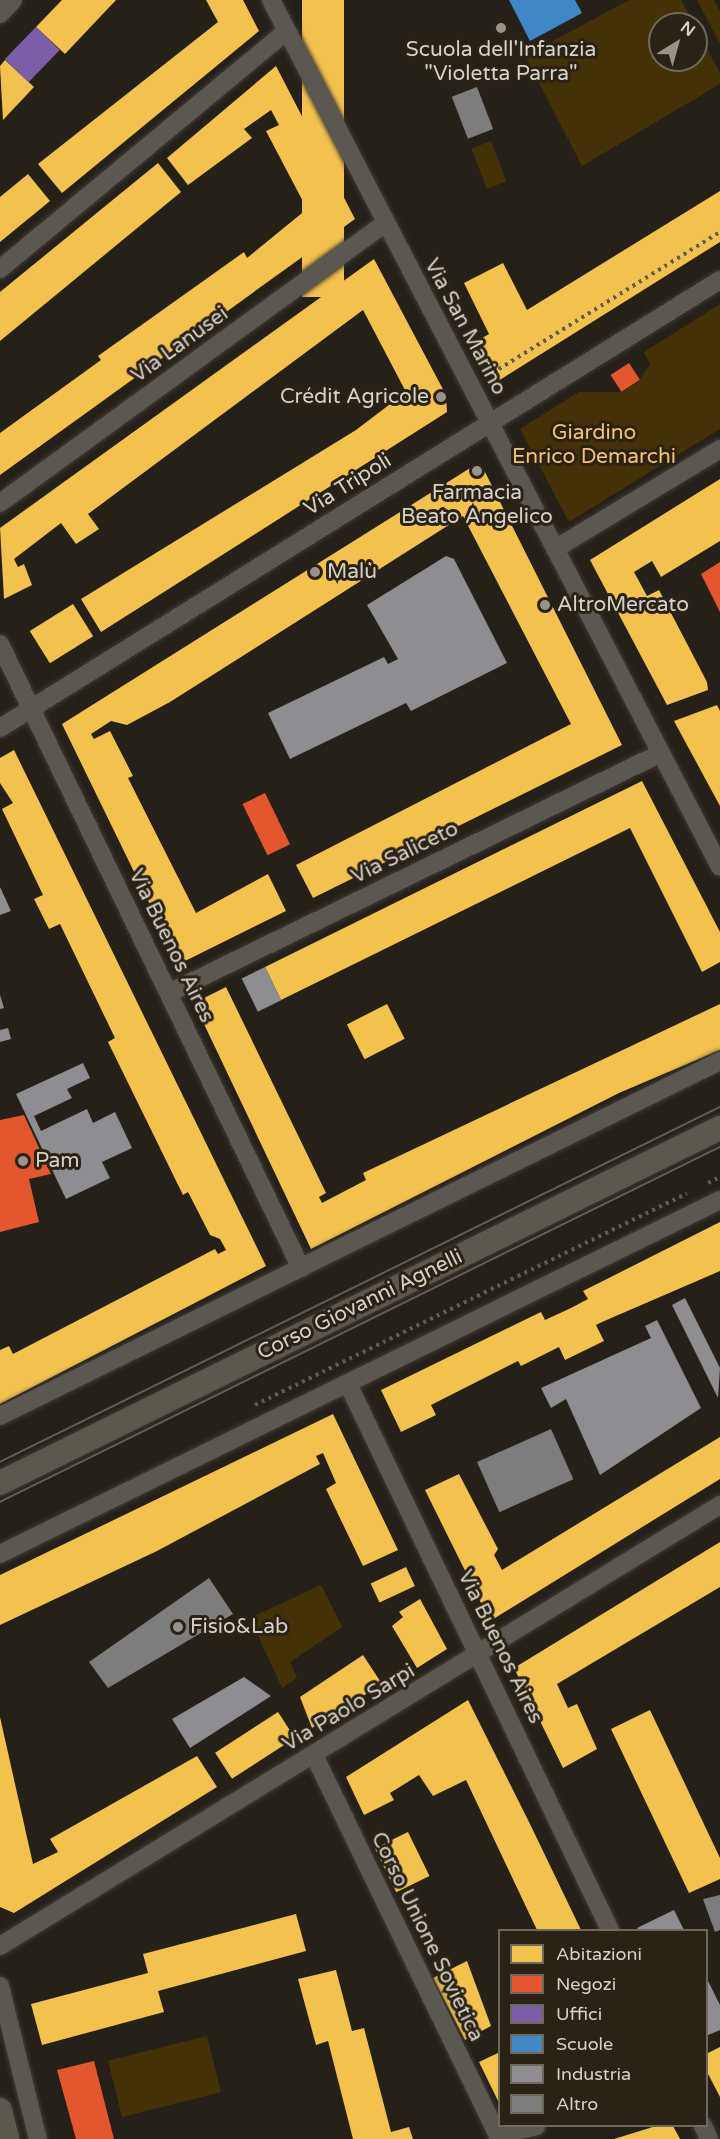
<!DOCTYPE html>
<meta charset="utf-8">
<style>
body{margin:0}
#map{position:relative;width:720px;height:2139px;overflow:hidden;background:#252119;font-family:"Varela Round",sans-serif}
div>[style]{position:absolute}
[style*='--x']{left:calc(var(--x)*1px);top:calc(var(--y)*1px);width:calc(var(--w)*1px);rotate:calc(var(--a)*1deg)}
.green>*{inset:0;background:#453108;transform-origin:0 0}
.homes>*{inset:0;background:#f2c14e;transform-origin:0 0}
.shops>*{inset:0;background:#e4572e;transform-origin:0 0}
.offices>*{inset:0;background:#7b5ea7;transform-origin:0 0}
.schools>*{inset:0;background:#3f88c5}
.industry>*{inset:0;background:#8d8d92;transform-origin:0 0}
.building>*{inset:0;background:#7e7d7d;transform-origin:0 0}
.path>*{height:4px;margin-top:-2px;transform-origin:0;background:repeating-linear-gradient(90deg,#5f5c56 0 3px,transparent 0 7.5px)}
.roads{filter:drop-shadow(0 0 2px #3e3b35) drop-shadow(0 0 2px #3e3b35)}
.minor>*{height:18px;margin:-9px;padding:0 9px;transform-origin:9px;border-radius:9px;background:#5b5751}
.major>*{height:24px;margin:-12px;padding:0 12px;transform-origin:12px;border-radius:12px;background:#5d584e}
.tram>*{height:1.5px;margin:-0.75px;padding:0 0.75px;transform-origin:0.75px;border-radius:0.75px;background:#615e59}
.dots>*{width:16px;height:16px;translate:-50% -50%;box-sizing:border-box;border:3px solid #2a2214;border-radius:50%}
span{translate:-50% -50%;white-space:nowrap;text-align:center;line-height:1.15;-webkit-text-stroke:6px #2a2214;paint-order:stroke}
.poi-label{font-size:21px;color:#d7d1c8}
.right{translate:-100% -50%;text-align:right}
.left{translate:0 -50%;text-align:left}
.street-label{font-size:21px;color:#d7d1c8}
.park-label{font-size:21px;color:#f5c46c}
.legend{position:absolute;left:498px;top:1929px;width:210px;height:198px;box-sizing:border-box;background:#2a2214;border:2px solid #6f685c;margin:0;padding:8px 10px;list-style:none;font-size:18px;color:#d7d1c8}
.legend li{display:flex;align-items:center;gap:12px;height:30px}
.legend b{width:30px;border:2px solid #6f685c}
.north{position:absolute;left:648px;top:12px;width:60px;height:60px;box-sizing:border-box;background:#2a2214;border:2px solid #6f685c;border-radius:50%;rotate:37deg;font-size:16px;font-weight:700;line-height:24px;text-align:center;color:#d7d1c8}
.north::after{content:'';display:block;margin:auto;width:21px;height:27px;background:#99938b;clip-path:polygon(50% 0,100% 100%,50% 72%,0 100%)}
</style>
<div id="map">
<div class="green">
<div style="clip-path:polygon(629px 0,681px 0,694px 24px,660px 24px,660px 60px,696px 60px,696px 28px,720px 73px,720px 84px,582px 166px,525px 56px)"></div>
<div style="clip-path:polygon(697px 0,714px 0,720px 11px,720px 44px)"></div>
<div style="left:491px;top:141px;width:43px;height:21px;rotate:69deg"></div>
<div style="clip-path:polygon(720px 304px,720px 429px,569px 522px,520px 429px,579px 392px,621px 392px,638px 382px,650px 364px,644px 352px)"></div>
<div style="clip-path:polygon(321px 1585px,342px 1627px,290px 1662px,297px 1678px,282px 1688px,250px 1618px)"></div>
<div style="left:207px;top:2036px;width:58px;height:102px;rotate:76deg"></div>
</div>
<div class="homes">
<div style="clip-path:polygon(62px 0,116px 0,65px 54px,36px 27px)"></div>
<div style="clip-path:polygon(206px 0,243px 0,259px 31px,62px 193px,38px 164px,218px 22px)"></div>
<div style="left:302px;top:0;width:42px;height:297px"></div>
<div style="clip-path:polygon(5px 60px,34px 87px,3px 120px,0 66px)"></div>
<div style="clip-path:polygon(276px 66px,355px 219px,0 475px,0 433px,101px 360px,98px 356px,244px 252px,247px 258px,307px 209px,266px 131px,279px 125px,271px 110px,244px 129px,252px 138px,188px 185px,167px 158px)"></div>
<div style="clip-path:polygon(158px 163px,181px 192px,0 341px,0 292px)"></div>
<div style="clip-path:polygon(28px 174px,50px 201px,0 242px,0 197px)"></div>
<div style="clip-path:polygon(720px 191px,720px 242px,498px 381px,477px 341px,489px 334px,464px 283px,503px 263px,527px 310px)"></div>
<div style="clip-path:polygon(374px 259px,446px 395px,447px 412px,101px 632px,81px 599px,356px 430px,406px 392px,363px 310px,88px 514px,99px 529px,76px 544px,61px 523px,14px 559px,18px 567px,24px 564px,32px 585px,4px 599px,0 528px)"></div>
<div style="clip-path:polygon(475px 465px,483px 468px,622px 745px,313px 898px,296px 865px,571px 724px,463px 516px,170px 702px,127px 725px,111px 721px,91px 734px,94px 739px,110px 731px,133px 776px,128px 778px,196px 913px,268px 874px,286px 911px,179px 964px,62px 724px)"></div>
<div style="clip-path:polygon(720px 479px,720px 541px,661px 577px,652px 561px,634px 572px,647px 596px,659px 590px,707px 682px,708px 690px,667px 705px,590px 560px)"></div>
<div style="left:73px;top:604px;width:38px;height:51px;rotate:58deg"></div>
<div style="clip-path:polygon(717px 705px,720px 711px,720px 806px,674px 721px)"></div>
<div style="clip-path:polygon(14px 750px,266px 1266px,0 1404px,0 1350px,9px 1346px,13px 1354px,215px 1249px,218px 1254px,226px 1250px,220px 1239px,210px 1235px,188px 1192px,183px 1195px,108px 1042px,115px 1038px,60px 924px,49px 929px,34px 899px,43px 895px,2px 809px,13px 803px,0 783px,0 758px)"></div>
<div style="clip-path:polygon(642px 781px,720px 932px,720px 962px,702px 972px,630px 828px,281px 1000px,265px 967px)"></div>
<div style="clip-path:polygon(226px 987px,326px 1193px,319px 1197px,322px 1203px,366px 1180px,363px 1173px,720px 1004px,720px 1050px,619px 1093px,311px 1249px,194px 1003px)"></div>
<div style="left:387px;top:1004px;width:39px;height:45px;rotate:63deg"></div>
<div style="clip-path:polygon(720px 1222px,720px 1271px,602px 1322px,596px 1325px,604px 1341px,565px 1360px,559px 1347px,521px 1366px,518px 1361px,431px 1405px,436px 1415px,401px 1432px,381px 1390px,541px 1312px,545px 1320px,571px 1308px,588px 1299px,583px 1291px)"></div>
<div style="clip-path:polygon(333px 1414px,398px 1550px,363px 1566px,326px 1489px,336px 1483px,323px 1453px,316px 1456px,320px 1464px,157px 1551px,0 1625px,0 1575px)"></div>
<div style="clip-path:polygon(720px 1437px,720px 1479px,490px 1621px,425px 1490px,459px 1474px,498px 1549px,494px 1555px,502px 1570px)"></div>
<div style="clip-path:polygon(720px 1542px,720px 1587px,557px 1684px,568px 1708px,577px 1704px,597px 1749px,563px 1768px,514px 1668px)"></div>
<div style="left:406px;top:1567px;width:21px;height:39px;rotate:65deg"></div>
<div style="clip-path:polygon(420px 1599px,447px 1649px,417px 1668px,392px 1626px,403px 1617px,399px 1612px)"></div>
<div style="clip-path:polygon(363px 1655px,382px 1684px,312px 1728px,300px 1697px)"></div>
<div style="clip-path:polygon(468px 1700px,530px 1824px,581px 1930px,537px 1930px,466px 1780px,433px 1796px,419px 1775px,390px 1793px,394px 1800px,364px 1815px,346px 1777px)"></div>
<div style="clip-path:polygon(650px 1710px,720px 1858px,720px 1879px,689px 1893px,611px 1729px)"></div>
<div style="left:278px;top:1712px;width:31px;height:75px;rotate:57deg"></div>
<div style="clip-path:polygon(0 1717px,33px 1864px,58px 1852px,50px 1839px,197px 1756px,217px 1787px,14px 1913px,0 1907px)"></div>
<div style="left:408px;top:1832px;width:49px;height:37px;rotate:64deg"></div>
<div style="clip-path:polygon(296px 1914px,306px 1951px,158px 1991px,164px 2012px,42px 2045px,31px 2004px,148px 1973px,143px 1954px)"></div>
<div style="clip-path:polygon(467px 1961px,491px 2026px,465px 2040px,433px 1978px)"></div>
<div style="clip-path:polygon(336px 1970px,352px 2031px,364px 2028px,391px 2132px,409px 2127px,413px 2139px,353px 2139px,328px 2041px,316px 2045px,298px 1979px)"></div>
<div style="clip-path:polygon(720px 2047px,720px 2097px,706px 2070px,706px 2054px)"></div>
<div style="clip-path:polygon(500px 2052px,500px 2105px,479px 2062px)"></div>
<div style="clip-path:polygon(656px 2126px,673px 2126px,680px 2139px,614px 2139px)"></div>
</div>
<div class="shops">
<div style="left:629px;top:363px;width:20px;height:22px;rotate:57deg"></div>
<div style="clip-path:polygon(720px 562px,720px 612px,701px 574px)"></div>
<div style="left:265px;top:793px;width:57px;height:25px;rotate:64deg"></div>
<div style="clip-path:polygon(24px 1115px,51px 1174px,29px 1179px,39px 1222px,0 1232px,0 1120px)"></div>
<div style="clip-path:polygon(94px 2061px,114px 2139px,76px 2139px,57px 2070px)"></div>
</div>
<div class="offices">
<div style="left:36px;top:27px;width:33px;height:45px;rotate:44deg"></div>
</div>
<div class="schools">
<div style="clip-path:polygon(509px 0,575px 0,582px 13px,530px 41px)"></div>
</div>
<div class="industry">
<div style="clip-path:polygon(446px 556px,454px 559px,507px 663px,411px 711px,406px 703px,290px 759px,268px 713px,384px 657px,388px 664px,398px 659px,367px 605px)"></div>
<div style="clip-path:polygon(0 887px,11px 911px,0 915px)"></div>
<div style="left:265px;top:967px;width:37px;height:26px;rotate:64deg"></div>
<div style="clip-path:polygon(0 995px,4px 1008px,0 1009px)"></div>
<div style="clip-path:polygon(8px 1028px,11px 1039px,0 1042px,0 1030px)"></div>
<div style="clip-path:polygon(83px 1063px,90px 1078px,67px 1089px,72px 1098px,34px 1116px,41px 1131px,87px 1109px,93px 1123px,115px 1112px,132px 1148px,102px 1162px,110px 1178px,66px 1199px,16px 1094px)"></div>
<div style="clip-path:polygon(685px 1298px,720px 1368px,718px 1398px,672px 1305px)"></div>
<div style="clip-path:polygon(657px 1320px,701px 1408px,600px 1475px,566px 1399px,551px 1408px,541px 1388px,651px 1338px,645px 1326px)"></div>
<div style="clip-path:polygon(244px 1677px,271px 1696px,190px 1748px,172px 1719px)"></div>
<div style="clip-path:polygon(674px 1910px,684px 1930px,639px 1930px,637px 1928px)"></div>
<div style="clip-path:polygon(706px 1977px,720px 2005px,720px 2030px,706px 2036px)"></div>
</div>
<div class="building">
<div style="left:477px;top:87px;width:45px;height:27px;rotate:69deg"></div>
<div style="left:551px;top:1429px;width:55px;height:81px;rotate:66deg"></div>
<div style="clip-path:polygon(209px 1578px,233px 1614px,108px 1688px,89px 1662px)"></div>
<div style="clip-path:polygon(720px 1895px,720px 1930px,715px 1932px,703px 1899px)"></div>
</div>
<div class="path">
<div style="--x:486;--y:377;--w:275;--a:-31.8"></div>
<div style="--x:708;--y:1183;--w:13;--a:-27"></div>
<div style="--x:255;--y:1405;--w:481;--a:-26.1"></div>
</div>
<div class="roads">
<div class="minor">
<div style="--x:271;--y:0;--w:976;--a:62.62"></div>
<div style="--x:0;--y:14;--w:19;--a:-47"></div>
<div style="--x:0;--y:269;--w:373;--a:-39.7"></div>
<div style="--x:0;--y:503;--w:476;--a:-36"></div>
<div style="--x:555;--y:549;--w:193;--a:-31.2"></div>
<div style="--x:0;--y:644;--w:693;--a:64.25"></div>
<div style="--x:0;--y:728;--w:848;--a:-31.89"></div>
<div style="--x:169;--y:993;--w:547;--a:-26"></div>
<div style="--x:348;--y:1384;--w:606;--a:64.37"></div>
<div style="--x:0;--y:1416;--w:803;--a:-26.25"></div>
<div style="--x:0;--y:1554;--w:802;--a:-26.18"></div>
<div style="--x:314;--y:1755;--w:427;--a:64.2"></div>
<div style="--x:0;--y:1946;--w:844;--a:-31.49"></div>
<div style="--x:0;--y:1986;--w:158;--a:76.1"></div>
<div style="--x:703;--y:2126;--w:14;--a:65"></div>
<div style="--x:498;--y:2135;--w:39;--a:-13"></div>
</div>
<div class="major">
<div style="--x:0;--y:1483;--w:803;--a:-26.25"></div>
<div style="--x:0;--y:2110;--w:30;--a:76"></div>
</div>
</div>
<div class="tram">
<div style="--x:0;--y:1462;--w:803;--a:-26.25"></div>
<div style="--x:0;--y:1502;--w:803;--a:-26.25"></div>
</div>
<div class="dots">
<div style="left:501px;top:28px;background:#99938b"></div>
<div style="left:441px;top:397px;background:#99938b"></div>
<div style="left:477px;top:471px;background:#99938b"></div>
<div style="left:315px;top:572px;background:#99938b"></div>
<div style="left:545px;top:605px;background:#99938b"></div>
<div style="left:23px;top:1161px;background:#99938b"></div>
<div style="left:178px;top:1627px;background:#99938b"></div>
</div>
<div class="poi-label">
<span style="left:501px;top:62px">Scuola dell'Infanzia<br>"Violetta Parra"</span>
<span class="right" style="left:429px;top:397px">Crédit Agricole</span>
<span style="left:477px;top:505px">Farmacia<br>Beato Angelico</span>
<span class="left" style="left:327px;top:572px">Malù</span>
<span class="left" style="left:557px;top:605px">AltroMercato</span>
<span class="left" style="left:35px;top:1161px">Pam</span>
<span class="left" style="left:190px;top:1627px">Fisio&amp;Lab</span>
</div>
<div class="street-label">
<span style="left:465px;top:327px;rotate:62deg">Via San Marino</span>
<span style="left:180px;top:345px;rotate:-36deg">Via Lanusei</span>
<span style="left:348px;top:485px;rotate:-32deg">Via Tripoli</span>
<span style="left:405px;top:853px;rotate:-26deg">Via Saliceto</span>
<span style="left:171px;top:946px;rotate:64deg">Via Buenos Aires</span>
<span style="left:360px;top:1305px;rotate:-26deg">Corso Giovanni Agnelli</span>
<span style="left:500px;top:1647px;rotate:64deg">Via Buenos Aires</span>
<span style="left:349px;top:1708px;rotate:-31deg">Via Paolo Sarpi</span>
<span style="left:427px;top:1937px;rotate:64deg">Corso Unione Sovietica</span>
</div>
<div class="park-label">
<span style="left:594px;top:445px">Giardino<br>Enrico Demarchi</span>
</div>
<ul class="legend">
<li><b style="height:16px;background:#f2c14e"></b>Abitazioni</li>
<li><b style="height:16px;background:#e4572e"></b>Negozi</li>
<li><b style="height:16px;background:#7b5ea7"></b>Uffici</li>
<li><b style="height:16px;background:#3f88c5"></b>Scuole</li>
<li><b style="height:16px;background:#8d8d92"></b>Industria</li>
<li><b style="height:16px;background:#7e7d7d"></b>Altro</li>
</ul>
<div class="north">N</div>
</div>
